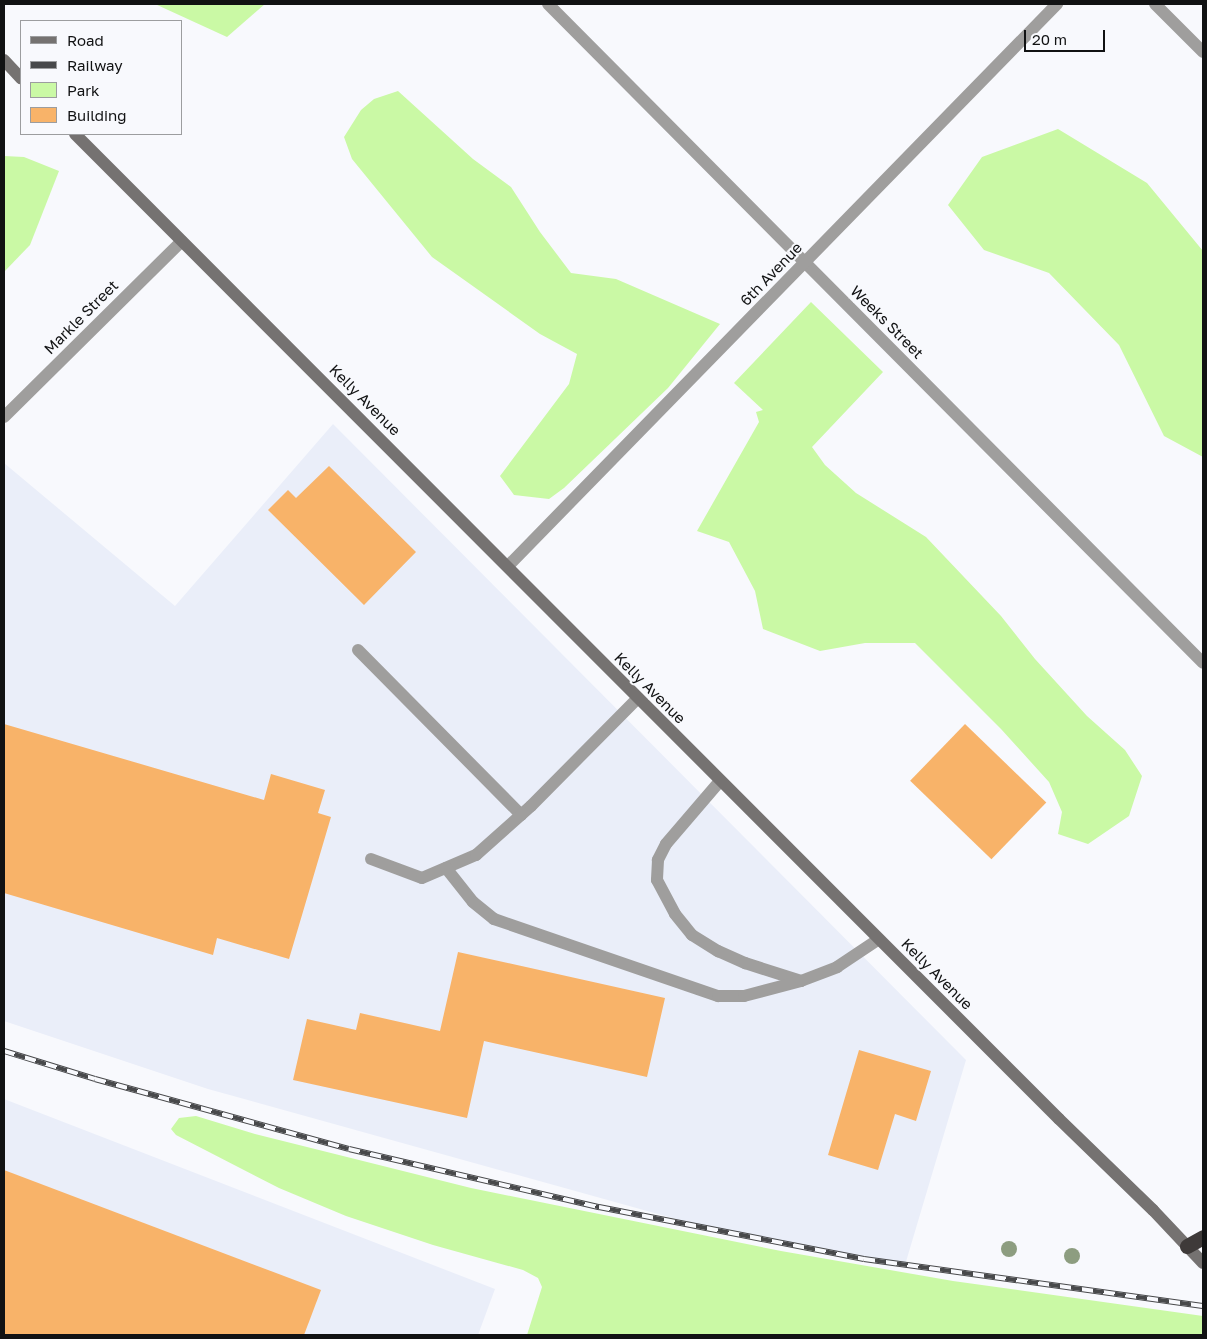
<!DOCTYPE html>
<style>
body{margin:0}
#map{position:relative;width:1207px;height:1339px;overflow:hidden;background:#f8f9fd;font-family:"Golos Text",sans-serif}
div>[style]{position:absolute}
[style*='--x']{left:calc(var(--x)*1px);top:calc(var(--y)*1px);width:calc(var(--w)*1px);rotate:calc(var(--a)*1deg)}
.built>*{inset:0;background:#eaeef9}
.green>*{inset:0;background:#caf9a5}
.building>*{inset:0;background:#f8b369;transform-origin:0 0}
.service>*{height:12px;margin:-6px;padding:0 6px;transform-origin:6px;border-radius:6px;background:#9f9e9d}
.minor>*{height:12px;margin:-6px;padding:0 6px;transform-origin:6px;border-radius:6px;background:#9f9e9d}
.secondary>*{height:12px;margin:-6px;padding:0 6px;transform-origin:6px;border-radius:6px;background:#757271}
.motorway>*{height:15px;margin:-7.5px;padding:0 7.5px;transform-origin:7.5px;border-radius:7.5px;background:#3e3a39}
.rail>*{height:5.5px;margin-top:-2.75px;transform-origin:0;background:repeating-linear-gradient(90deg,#f8f9fd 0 11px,#48494b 0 22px);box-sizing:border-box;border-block:1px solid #48494b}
.trees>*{width:16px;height:16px;margin:-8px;border-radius:50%;background:#8d9d80}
span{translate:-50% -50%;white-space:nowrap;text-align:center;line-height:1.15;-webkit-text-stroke:4px #f8f9fd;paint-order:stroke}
.street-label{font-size:15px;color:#111213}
.frame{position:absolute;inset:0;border:5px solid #111213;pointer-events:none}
.legend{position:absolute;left:20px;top:20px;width:162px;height:115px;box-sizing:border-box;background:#f8f9fd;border:1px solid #9c9d9f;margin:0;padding:6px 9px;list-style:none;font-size:15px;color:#111213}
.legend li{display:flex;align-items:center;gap:10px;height:25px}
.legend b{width:25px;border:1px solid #9c9d9f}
.scale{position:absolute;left:1024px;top:30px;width:81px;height:22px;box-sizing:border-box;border:2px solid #111213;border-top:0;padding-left:6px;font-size:15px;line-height:18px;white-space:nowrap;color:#111213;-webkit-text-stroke:4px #f8f9fd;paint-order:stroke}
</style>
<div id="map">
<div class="built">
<div style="clip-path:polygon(333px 424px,966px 1060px,905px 1265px,719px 1231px,208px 1089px,4px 1021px,4px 463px,175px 606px)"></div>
<div style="clip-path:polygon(4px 1099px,495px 1289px,478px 1335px,4px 1335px)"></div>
</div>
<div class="green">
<div style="clip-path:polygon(155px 4px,265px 4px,227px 37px)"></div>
<div style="clip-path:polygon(398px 91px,473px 159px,511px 187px,540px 232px,571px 273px,616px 279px,720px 324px,668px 388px,564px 488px,549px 499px,514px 495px,500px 476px,569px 384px,577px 354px,540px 334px,432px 257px,352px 159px,344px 137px,361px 110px,374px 99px)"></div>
<div style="clip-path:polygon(1058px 129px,1147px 183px,1203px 251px,1203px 457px,1164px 436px,1119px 345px,1049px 273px,984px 250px,948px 205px,982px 157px)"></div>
<div style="clip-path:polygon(4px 156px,24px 157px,59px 171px,30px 245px,4px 272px)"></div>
<div style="clip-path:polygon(811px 302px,883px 372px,812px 447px,825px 465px,856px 493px,926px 537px,1001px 616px,1035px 659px,1087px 716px,1125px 750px,1142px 776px,1129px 816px,1088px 844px,1058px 834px,1062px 812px,1049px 782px,1001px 729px,915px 643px,865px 643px,820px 651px,763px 629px,755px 591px,729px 542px,697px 531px,759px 422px,756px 412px,763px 410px,734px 383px)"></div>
<div style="clip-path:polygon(196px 1116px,255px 1134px,471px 1188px,781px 1251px,953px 1281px,1203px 1316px,1203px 1335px,527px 1335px,542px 1287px,538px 1278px,523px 1270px,433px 1245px,346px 1216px,279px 1188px,176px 1135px,171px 1129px,179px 1118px)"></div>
</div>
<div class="building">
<div style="clip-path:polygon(329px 466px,416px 552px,364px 605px,268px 510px,288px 490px,296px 498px)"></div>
<div style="clip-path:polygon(4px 724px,264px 800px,271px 774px,325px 790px,318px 813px,331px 817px,289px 959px,217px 938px,213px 955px,4px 893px)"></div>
<div style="left:965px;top:724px;width:113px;height:79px;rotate:44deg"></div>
<div style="clip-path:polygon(458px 952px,665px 998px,647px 1077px,484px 1041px,467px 1118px,293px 1080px,307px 1019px,356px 1030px,360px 1013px,440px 1031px)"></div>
<div style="clip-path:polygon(859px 1050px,931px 1071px,916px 1121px,895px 1114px,878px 1170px,828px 1155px)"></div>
<div style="clip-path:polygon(4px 1170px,321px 1290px,304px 1335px,4px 1335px)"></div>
</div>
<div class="service">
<div style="--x:358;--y:650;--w:232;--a:45.3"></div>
<div style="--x:720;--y:781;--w:83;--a:130.6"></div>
<div style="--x:666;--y:844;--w:18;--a:117"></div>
<div style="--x:658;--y:860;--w:20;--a:93"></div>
<div style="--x:657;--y:880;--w:38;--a:62"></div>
<div style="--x:675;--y:914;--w:27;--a:51"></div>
<div style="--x:692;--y:935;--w:31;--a:32"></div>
<div style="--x:718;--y:951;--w:30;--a:24"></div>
<div style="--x:745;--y:963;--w:59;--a:17.8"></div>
<div style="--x:371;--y:859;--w:54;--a:20.4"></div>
<div style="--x:422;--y:878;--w:59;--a:-23.1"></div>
<div style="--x:476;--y:855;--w:74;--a:-41.7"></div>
<div style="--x:531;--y:806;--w:152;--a:-45.3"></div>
<div style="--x:446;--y:868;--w:43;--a:51.5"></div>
<div style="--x:473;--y:902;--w:27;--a:39"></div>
<div style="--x:494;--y:919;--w:237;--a:19"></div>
<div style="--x:718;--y:996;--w:26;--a:0"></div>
<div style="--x:744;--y:996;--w:59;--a:-14.7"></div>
<div style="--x:801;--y:981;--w:39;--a:-21"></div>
<div style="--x:837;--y:967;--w:50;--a:-33.7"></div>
</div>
<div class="minor">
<div style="--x:548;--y:4;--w:929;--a:45.17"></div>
<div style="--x:1155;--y:4;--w:68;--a:45"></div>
<div style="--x:4;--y:417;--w:250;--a:-44.7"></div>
<div style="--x:508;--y:566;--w:786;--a:-45.67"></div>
</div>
<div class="secondary">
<div style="--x:4;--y:60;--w:25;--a:47"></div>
<div style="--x:75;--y:134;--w:1392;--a:45.03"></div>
<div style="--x:1059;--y:1119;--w:131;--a:44.1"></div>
<div style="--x:1153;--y:1210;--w:73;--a:46.7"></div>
</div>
<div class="motorway">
<div style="--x:1187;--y:1246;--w:18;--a:-29"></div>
</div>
<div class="rail">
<div style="--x:4;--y:1051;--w:95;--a:17.1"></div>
<div style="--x:95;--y:1079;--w:263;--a:15.4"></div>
<div style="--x:349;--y:1149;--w:257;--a:13.1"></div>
<div style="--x:599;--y:1207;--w:270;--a:11.1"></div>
<div style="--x:864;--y:1259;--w:342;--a:7.9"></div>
</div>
<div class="trees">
<div style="left:1009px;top:1249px"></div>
<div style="left:1072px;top:1256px"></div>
</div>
<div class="street-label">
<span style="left:771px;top:274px;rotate:-46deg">6th Avenue</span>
<span style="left:81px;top:317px;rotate:-45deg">Markle Street</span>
<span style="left:887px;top:322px;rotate:45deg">Weeks Street</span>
<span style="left:365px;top:400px;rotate:45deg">Kelly Avenue</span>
<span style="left:650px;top:688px;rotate:45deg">Kelly Avenue</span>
<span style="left:937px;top:974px;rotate:45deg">Kelly Avenue</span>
</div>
<div class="frame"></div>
<ul class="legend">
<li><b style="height:6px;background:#757271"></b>Road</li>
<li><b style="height:6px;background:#48494b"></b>Railway</li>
<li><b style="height:14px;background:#caf9a5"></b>Park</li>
<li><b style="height:14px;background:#f8b369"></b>Building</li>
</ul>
<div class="scale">20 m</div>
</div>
